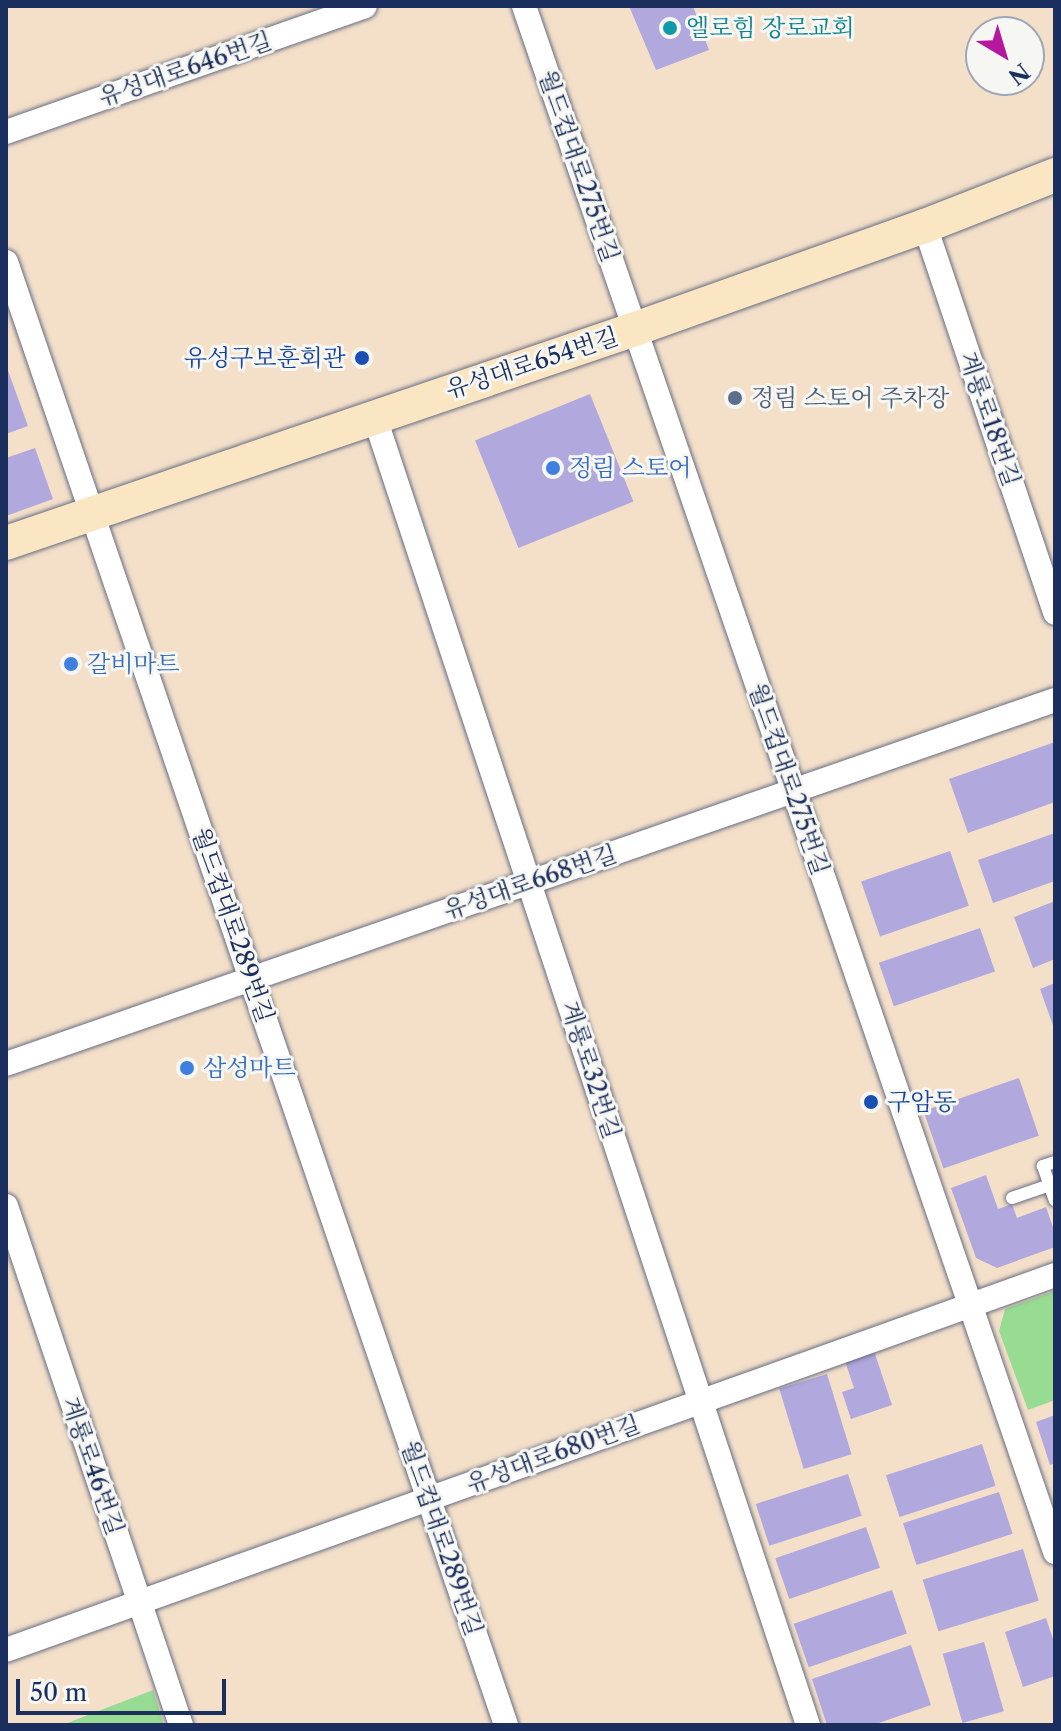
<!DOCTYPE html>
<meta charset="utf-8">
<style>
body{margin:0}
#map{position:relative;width:1061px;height:1731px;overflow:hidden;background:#f4e0c9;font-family:"Libre Caslon Text","Noto Serif KR",serif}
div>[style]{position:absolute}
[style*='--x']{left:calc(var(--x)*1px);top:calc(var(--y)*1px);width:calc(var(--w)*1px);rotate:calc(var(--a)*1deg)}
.green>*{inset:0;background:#98db93}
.building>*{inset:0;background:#b1a8de;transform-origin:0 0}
.roads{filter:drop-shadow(0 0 2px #676d83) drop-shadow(0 0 2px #676d83)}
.lane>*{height:12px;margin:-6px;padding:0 6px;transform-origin:6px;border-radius:6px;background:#fff}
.street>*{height:24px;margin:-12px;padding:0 12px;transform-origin:12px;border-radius:12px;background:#fff}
.secondary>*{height:34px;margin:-17px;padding:0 17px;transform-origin:17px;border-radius:17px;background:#fbe6c4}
.dots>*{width:22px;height:22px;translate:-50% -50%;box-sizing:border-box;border:4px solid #f6f6f2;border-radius:50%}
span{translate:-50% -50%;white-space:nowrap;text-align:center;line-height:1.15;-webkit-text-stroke:6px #f6f6f2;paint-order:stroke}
.culture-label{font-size:24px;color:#0d838f}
.left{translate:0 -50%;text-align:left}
.street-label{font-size:24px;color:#1b2f5e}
.transit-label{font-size:24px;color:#164399}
.right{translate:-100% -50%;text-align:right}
.service-label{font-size:24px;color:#4e5e75}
.shop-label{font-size:24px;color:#366cbe}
.frame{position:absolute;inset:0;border:8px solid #1b2f5e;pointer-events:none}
.north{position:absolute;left:965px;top:16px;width:80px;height:80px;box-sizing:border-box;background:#f6f6f2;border:2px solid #9ea6b7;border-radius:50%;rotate:142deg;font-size:22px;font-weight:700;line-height:32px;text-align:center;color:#1b2f5e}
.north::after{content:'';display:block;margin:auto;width:28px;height:36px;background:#b5179e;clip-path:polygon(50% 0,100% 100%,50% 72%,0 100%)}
.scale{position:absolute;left:16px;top:1679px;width:210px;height:36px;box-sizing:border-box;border:4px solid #1b2f5e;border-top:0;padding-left:10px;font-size:24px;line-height:28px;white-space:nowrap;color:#1b2f5e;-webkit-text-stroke:6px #f6f6f2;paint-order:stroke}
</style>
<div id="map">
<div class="green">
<div style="clip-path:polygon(1055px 1291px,1055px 1400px,1028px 1410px,999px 1331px,1005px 1309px)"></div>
<div style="clip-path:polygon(153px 1690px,164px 1725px,62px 1725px)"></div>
</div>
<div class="building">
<div style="clip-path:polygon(629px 6px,693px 6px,709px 50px,656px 70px)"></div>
<div style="clip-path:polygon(6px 365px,28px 426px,6px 434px)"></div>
<div style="left:590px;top:394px;width:116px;height:124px;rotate:68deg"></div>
<div style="clip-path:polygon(35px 448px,53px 499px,6px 516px,6px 458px)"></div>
<div style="clip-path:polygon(1055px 742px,1055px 802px,968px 833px,949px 779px)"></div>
<div style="clip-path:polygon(1055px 833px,1055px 881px,993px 903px,978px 860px)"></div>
<div style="left:950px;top:851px;width:58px;height:94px;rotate:71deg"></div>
<div style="clip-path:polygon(1055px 901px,1055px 959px,1033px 968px,1014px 917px)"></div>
<div style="left:980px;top:928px;width:46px;height:107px;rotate:71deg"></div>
<div style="clip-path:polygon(1055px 983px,1055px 1031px,1040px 989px)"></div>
<div style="left:1019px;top:1078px;width:61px;height:101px;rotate:71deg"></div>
<div style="clip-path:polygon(986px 1175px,998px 1209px,1012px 1204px,1017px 1218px,1046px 1207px,1055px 1233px,1055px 1247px,997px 1268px,976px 1258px,951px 1188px)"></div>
<div style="clip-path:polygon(874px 1351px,892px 1405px,851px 1419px,842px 1392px,854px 1388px,845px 1361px)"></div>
<div style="left:827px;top:1374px;width:84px;height:50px;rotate:73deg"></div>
<div style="clip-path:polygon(1055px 1415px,1055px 1463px,1050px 1465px,1036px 1422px)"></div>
<div style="left:982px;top:1444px;width:44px;height:101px;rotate:72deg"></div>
<div style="left:848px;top:1474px;width:44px;height:97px;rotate:72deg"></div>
<div style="left:999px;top:1492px;width:44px;height:101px;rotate:72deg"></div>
<div style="left:866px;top:1527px;width:43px;height:96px;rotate:71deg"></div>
<div style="left:1023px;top:1549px;width:54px;height:105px;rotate:73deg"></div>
<div style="left:892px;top:1590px;width:46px;height:104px;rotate:71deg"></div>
<div style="clip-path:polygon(1046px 1618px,1055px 1645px,1055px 1676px,1023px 1687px,1005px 1632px)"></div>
<div style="left:984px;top:1642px;width:72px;height:43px;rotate:74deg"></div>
<div style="clip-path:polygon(911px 1645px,931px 1705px,873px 1725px,827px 1725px,812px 1679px)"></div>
</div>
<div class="roads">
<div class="lane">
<div style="--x:1055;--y:1162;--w:13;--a:162"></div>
<div style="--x:1043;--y:1166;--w:36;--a:71"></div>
<div style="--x:1012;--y:1198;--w:40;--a:-18.9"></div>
</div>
<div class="street">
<div style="--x:524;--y:6;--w:1635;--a:71.04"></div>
<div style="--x:6;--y:132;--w:380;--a:-19.3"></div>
<div style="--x:925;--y:226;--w:408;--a:71.4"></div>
<div style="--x:6;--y:262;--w:1546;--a:71.13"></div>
<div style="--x:374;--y:415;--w:1380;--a:71.67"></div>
<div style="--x:6;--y:1064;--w:1110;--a:-19.14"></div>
<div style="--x:6;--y:1206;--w:548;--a:71.37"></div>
<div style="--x:6;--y:1650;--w:1114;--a:-19.67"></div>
</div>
<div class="secondary">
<div style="--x:6;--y:543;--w:664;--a:-18.79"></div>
<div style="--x:635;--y:329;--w:308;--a:-19.6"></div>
<div style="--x:925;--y:226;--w:140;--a:-21.4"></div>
</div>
</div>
<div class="dots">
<div style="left:670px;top:28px;background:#0f9aa8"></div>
<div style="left:362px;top:358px;background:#1a4fb4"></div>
<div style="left:735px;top:398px;background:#5c6f8a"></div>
<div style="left:553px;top:468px;background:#3f7fe0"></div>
<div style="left:71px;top:664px;background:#3f7fe0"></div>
<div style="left:187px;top:1068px;background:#3f7fe0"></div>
<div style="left:871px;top:1102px;background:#1a4fb4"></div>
</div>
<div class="culture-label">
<span class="left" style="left:686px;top:28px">엘로힘 장로교회</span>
</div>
<div class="street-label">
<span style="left:185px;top:69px;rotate:-19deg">유성대로646번길</span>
<span style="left:579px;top:166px;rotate:71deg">월드컵대로275번길</span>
<span style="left:532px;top:363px;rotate:-18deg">유성대로654번길</span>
<span style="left:990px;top:419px;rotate:71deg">계룡로18번길</span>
<span style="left:789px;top:779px;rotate:71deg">월드컵대로275번길</span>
<span style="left:530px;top:882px;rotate:-19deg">유성대로668번길</span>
<span style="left:233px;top:925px;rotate:71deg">월드컵대로289번길</span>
<span style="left:591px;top:1070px;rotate:72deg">계룡로32번길</span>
<span style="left:553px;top:1454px;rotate:-20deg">유성대로680번길</span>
<span style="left:93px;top:1466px;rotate:71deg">계룡로46번길</span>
<span style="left:442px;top:1538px;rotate:71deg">월드컵대로289번길</span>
</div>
<div class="transit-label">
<span class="right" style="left:346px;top:358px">유성구보훈회관</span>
<span class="left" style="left:887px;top:1102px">구암동</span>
</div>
<div class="service-label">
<span class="left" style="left:751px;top:398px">정림 스토어 주차장</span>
</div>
<div class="shop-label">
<span class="left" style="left:569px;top:468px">정림 스토어</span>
<span class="left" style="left:87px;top:664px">갈비마트</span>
<span class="left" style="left:203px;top:1068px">삼성마트</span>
</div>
<div class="frame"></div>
<div class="north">N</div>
<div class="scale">50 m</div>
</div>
